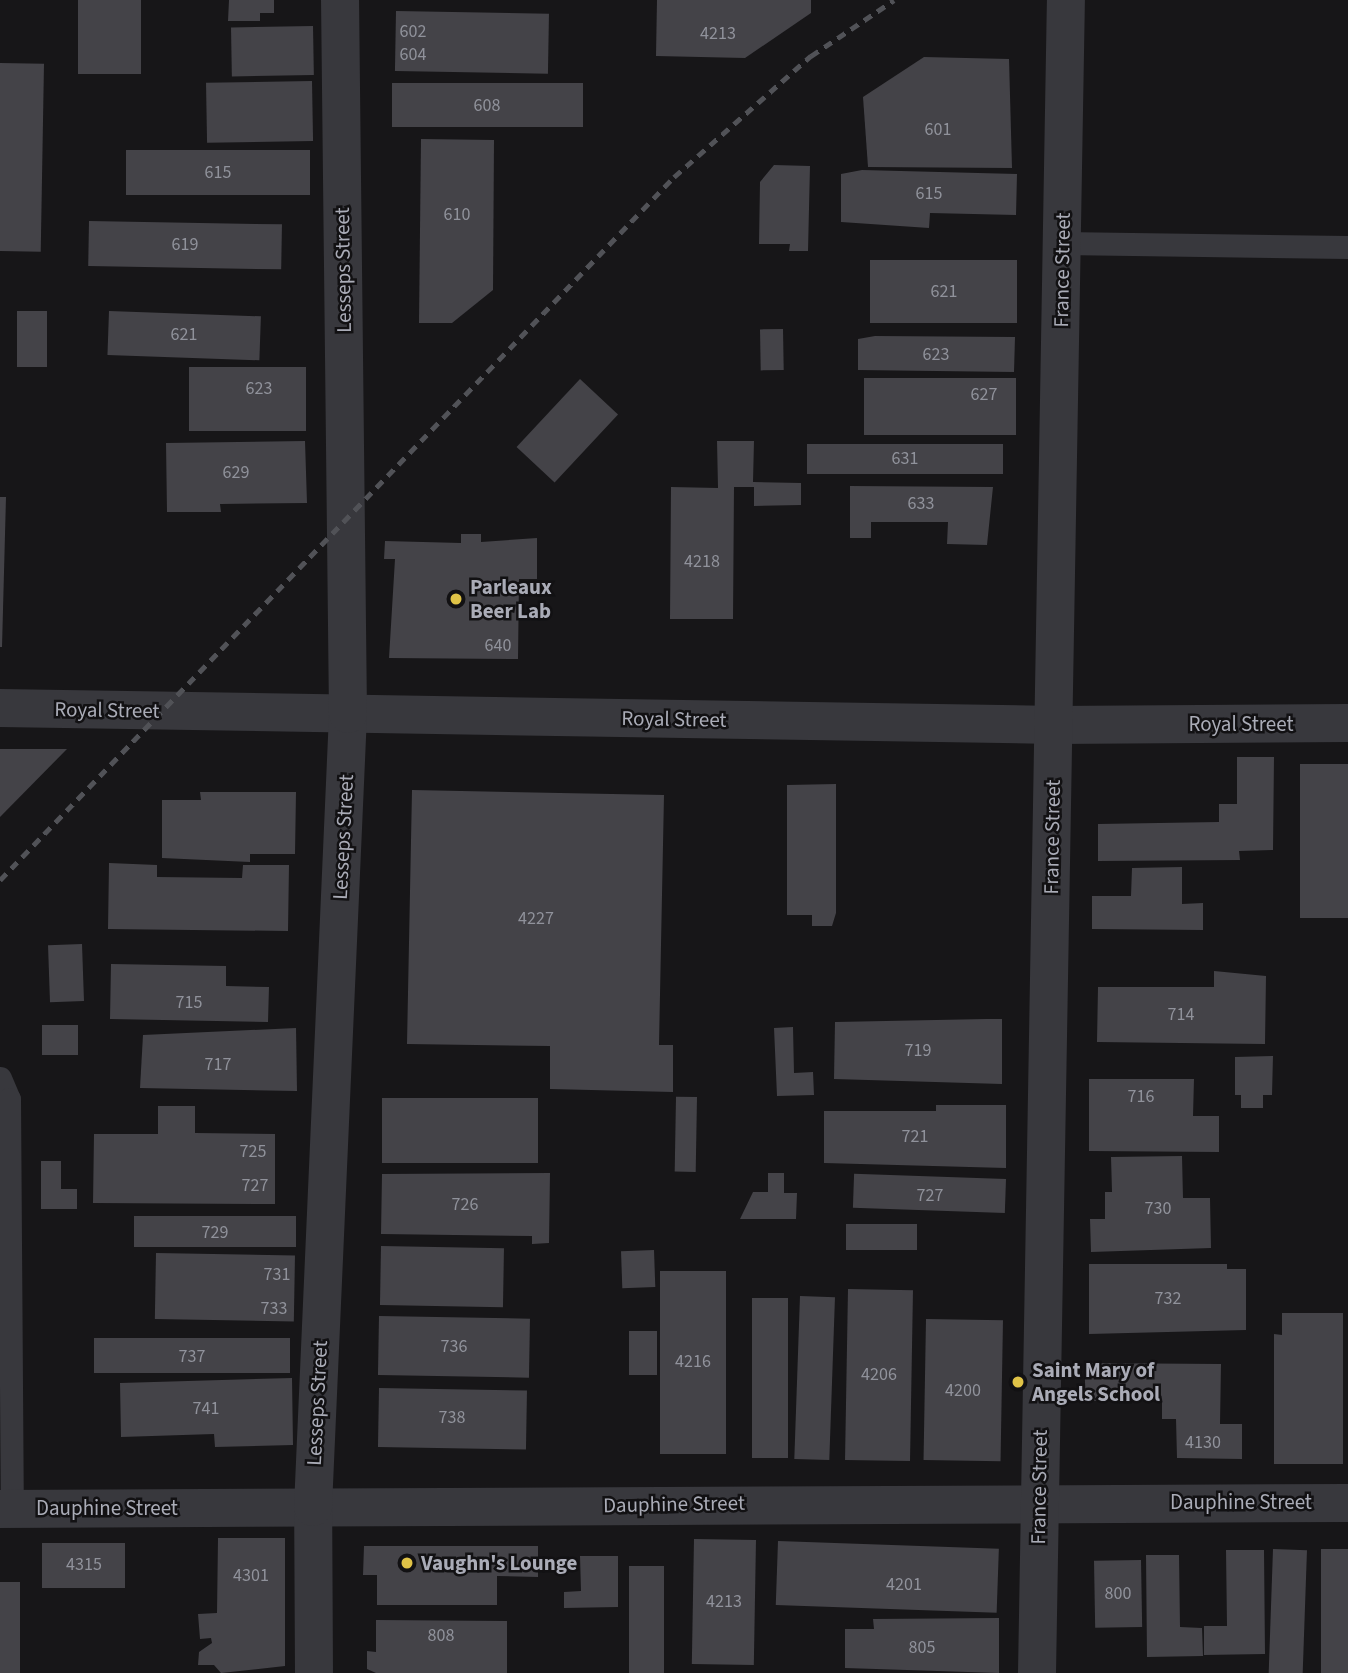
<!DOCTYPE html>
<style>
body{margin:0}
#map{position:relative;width:1348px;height:1673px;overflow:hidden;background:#171618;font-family:"Source Sans 3",sans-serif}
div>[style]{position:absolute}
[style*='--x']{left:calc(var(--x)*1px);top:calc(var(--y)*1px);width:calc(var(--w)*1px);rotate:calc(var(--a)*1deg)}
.building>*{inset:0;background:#444348;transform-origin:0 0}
.service>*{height:23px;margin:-11.5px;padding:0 11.5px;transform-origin:11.5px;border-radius:11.5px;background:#38383d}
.minor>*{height:38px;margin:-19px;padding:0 19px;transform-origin:19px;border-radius:19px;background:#38383d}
.rail>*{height:5px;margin-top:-2.5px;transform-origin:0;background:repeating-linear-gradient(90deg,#515257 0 9px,transparent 0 16px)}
.dots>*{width:19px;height:19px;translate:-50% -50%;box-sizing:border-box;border:4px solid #121113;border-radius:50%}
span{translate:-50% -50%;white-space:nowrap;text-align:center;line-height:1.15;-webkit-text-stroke:5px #121113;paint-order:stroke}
.number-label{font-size:18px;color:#90929b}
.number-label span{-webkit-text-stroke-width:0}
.street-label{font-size:21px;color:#aaacb7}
.poi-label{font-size:21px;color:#aaacb7;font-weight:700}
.left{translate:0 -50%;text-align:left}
</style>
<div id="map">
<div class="building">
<div style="left:78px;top:0;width:63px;height:74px"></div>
<div style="clip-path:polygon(229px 0,274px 0,274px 13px,260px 13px,260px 21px,228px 21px)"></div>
<div style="clip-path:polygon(657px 0,811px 0,811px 13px,745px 58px,656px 56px)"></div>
<div style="left:396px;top:11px;width:153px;height:60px;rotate:1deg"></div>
<div style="left:313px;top:26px;width:49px;height:82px;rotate:89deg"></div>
<div style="clip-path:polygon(924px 57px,1009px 59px,1012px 168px,868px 167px,863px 97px)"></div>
<div style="left:0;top:63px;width:44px;height:188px;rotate:1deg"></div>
<div style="left:312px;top:81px;width:60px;height:106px;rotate:89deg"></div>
<div style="left:392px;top:83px;width:191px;height:44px"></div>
<div style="clip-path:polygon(421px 139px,494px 140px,493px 290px,452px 323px,419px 323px)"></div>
<div style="left:126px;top:150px;width:184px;height:45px"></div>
<div style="clip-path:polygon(774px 165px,810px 166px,808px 251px,789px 251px,790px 244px,759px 244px,760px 182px)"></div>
<div style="clip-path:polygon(862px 170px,1017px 174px,1016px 215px,930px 213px,929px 228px,841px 222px,841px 174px)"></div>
<div style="left:89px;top:221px;width:193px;height:45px;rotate:1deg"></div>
<div style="left:870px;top:260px;width:147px;height:63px"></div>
<div style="left:17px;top:311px;width:30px;height:56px"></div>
<div style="left:109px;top:311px;width:152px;height:44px;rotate:2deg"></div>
<div style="left:783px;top:329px;width:41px;height:23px;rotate:89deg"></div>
<div style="clip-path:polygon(875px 336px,1015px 337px,1014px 372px,858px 370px,858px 339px)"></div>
<div style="left:306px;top:367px;width:64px;height:117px;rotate:90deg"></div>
<div style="left:864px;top:378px;width:152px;height:57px"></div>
<div style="left:580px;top:379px;width:52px;height:93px;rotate:43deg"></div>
<div style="clip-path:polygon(305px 441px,307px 503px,220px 504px,221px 512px,167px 512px,166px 443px)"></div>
<div style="clip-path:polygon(717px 441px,754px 441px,753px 482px,801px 483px,801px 505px,754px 506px,754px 487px,734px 487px,733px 619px,670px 619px,671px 487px,718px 488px)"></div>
<div style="left:807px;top:444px;width:196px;height:30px"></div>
<div style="clip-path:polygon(850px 486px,993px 487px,987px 545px,947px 544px,948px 522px,871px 522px,871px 538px,850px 538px)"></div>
<div style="clip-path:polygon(0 497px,6px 497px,2px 647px,0 647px)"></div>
<div style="clip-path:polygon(461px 534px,481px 534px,481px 542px,537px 538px,537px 579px,519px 579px,518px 659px,389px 658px,395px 559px,384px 559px,385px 541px,461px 543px)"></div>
<div style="clip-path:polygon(0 749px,67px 749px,0 817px)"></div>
<div style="clip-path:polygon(1237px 757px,1274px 757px,1273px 850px,1239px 851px,1240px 860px,1098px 861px,1098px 824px,1219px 822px,1219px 804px,1237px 804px)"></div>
<div style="left:1300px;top:764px;width:48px;height:154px"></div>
<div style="clip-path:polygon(836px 784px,836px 913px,832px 926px,812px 926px,812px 915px,787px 915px,787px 785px)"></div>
<div style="clip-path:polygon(412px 790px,664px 795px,659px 1045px,673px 1045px,673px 1092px,550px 1089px,550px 1046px,407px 1044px)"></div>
<div style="clip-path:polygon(200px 792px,296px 792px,295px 854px,250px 854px,250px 862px,162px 858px,162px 800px,201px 800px)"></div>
<div style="clip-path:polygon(109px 863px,157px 865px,157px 877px,242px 878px,243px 865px,289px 865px,288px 931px,108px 929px)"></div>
<div style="clip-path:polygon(1182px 867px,1182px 904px,1203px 903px,1203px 930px,1092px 929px,1092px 896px,1131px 896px,1132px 868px)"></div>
<div style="left:82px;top:944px;width:57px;height:34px;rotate:88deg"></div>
<div style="clip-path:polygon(111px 964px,226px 966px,226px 986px,269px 987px,268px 1022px,110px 1019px)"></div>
<div style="clip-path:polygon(1214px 971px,1266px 976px,1265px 1044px,1097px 1042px,1098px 987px,1214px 987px)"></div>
<div style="clip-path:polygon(986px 1019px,1002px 1019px,1002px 1084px,834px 1079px,835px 1022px)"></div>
<div style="left:42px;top:1025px;width:36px;height:30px"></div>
<div style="clip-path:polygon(793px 1027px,794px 1073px,813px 1072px,814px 1095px,777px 1096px,774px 1028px)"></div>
<div style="clip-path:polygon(296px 1028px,297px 1091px,140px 1088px,143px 1035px)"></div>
<div style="clip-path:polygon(1273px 1056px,1272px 1095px,1263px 1095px,1263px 1108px,1241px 1108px,1241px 1095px,1235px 1095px,1235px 1057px)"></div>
<div style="clip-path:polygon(1089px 1079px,1194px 1079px,1193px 1116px,1219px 1116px,1219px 1152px,1089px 1151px)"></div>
<div style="left:697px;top:1097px;width:75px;height:21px;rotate:91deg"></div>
<div style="left:382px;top:1098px;width:156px;height:65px"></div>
<div style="clip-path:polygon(936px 1105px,1006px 1105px,1006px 1168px,824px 1163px,824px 1111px,936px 1111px)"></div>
<div style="clip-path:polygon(158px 1106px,195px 1106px,195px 1133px,275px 1134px,275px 1204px,93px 1203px,94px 1134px,158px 1134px)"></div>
<div style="clip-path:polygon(1182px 1156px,1183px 1198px,1210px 1198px,1211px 1248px,1091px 1252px,1090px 1219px,1105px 1219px,1105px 1192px,1112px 1192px,1111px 1157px)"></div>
<div style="clip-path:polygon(41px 1161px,61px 1161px,61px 1189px,77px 1189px,77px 1209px,41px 1209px)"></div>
<div style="clip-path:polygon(550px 1173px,549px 1243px,532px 1244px,532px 1236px,381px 1234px,382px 1174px)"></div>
<div style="clip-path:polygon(768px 1173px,784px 1173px,784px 1193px,797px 1193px,796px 1219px,740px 1219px,753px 1192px,768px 1192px)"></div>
<div style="left:1006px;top:1179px;width:34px;height:152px;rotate:92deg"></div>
<div style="left:296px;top:1216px;width:31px;height:162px;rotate:90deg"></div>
<div style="left:846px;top:1224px;width:71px;height:26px"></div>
<div style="left:381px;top:1246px;width:123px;height:59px;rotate:1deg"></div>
<div style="left:654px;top:1250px;width:37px;height:33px;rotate:88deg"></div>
<div style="left:156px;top:1253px;width:139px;height:66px;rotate:1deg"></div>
<div style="clip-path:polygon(1089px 1264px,1227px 1264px,1227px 1269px,1246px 1269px,1246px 1330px,1089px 1334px)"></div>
<div style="left:660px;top:1271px;width:66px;height:183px"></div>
<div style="left:848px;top:1289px;width:65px;height:171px;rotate:1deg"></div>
<div style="left:800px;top:1296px;width:35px;height:163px;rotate:2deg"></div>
<div style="left:752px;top:1298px;width:36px;height:160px"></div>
<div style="clip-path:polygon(1282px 1313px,1343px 1313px,1343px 1464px,1274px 1464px,1274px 1334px,1282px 1335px)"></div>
<div style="left:379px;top:1316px;width:151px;height:59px;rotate:1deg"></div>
<div style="left:926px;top:1319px;width:77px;height:141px;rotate:1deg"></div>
<div style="left:629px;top:1331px;width:28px;height:44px"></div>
<div style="left:290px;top:1338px;width:35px;height:196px;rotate:90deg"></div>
<div style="clip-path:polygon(1084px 1363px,1221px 1364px,1220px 1424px,1242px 1424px,1242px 1459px,1177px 1458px,1176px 1419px,1162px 1419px,1162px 1400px,1086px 1401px)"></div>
<div style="clip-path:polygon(292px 1378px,293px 1445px,215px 1447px,214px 1434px,121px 1437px,120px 1383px)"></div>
<div style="left:379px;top:1388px;width:148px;height:59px;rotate:1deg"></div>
<div style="clip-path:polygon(218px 1538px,285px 1538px,285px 1666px,221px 1673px,214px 1665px,198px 1665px,199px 1652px,212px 1643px,211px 1638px,200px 1639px,198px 1614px,217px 1613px)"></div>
<div style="left:694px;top:1539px;width:62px;height:125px;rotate:1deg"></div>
<div style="left:778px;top:1541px;width:221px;height:64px;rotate:2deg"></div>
<div style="left:42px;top:1543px;width:83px;height:45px"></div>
<div style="clip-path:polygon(364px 1546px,538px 1546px,538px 1577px,497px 1576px,497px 1605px,377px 1605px,377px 1575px,363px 1575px)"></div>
<div style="left:1273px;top:1549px;width:34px;height:124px;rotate:2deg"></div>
<div style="left:1321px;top:1549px;width:27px;height:124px"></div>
<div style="clip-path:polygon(1226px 1550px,1264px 1550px,1265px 1654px,1204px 1655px,1204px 1626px,1227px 1626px)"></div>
<div style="clip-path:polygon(1146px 1555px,1179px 1555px,1180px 1627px,1202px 1628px,1203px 1656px,1147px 1657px)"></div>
<div style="clip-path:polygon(580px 1556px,618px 1556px,618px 1607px,564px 1608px,564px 1592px,581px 1591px)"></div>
<div style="left:1141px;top:1560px;width:67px;height:47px;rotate:89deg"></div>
<div style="left:629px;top:1566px;width:35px;height:107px"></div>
<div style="left:0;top:1582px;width:20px;height:91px"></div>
<div style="clip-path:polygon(999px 1618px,999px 1673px,845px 1668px,845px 1629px,874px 1629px,873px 1619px)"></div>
<div style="clip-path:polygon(376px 1620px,507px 1621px,507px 1673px,376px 1673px,367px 1669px,367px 1651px,376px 1652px)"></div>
</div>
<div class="service">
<div style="--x:1062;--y:243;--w:286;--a:0.8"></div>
<div style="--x:0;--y:1078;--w:23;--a:67"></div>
<div style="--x:9;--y:1099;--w:410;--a:89.6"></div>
</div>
<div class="minor">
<div style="--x:0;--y:708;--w:1054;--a:0.92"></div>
<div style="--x:1054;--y:725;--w:294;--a:-0.4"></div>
<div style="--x:0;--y:1509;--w:1348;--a:-0.26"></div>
<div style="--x:314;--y:1673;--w:166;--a:-90.3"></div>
<div style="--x:313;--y:1507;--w:794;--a:-87.47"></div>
<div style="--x:348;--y:714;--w:714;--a:-90.64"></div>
<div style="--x:1037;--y:1673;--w:1673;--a:-89.01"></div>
</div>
<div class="rail">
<div style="--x:0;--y:880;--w:974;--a:-46.21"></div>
<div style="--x:674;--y:177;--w:183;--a:-41.5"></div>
<div style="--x:811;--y:56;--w:100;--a:-34"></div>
</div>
<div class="dots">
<div style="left:456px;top:599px;background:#e0c347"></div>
<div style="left:1018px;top:1382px;background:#e0c347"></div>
<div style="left:407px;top:1563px;background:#e0c347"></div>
</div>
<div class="number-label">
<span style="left:413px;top:32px">602</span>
<span style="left:718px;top:34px">4213</span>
<span style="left:413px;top:55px">604</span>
<span style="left:487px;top:106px">608</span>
<span style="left:938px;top:130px">601</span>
<span style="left:218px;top:173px">615</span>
<span style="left:929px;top:194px">615</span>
<span style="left:457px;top:215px">610</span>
<span style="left:185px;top:245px">619</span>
<span style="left:944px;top:292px">621</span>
<span style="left:184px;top:335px">621</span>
<span style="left:936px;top:355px">623</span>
<span style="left:259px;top:389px">623</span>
<span style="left:984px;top:395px">627</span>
<span style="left:905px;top:459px">631</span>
<span style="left:236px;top:473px">629</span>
<span style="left:921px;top:504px">633</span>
<span style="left:702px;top:562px">4218</span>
<span style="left:498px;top:646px">640</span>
<span style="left:536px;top:919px">4227</span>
<span style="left:189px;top:1003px">715</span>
<span style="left:1181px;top:1015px">714</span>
<span style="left:918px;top:1051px">719</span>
<span style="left:218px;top:1065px">717</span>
<span style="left:1141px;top:1097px">716</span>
<span style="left:915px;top:1137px">721</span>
<span style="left:253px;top:1152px">725</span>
<span style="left:255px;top:1186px">727</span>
<span style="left:930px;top:1196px">727</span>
<span style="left:465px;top:1205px">726</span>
<span style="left:1158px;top:1209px">730</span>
<span style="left:215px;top:1233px">729</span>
<span style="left:277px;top:1275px">731</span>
<span style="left:1168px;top:1299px">732</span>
<span style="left:274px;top:1309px">733</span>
<span style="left:454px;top:1347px">736</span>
<span style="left:192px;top:1357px">737</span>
<span style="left:693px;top:1362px">4216</span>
<span style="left:879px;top:1375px">4206</span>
<span style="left:963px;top:1391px">4200</span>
<span style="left:206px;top:1409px">741</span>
<span style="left:452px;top:1418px">738</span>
<span style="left:1203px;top:1443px">4130</span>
<span style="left:84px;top:1565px">4315</span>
<span style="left:251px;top:1576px">4301</span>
<span style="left:904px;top:1585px">4201</span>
<span style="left:1118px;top:1594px">800</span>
<span style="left:724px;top:1602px">4213</span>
<span style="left:441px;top:1636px">808</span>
<span style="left:922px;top:1648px">805</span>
</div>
<div class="street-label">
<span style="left:343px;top:270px;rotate:-91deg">Lesseps Street</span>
<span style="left:1062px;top:270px;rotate:-89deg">France Street</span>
<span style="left:107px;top:710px;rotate:1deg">Royal Street</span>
<span style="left:674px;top:719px;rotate:1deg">Royal Street</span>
<span style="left:1241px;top:724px">Royal Street</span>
<span style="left:343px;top:837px;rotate:-87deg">Lesseps Street</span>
<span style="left:1052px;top:837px;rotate:-89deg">France Street</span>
<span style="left:317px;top:1403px;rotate:-87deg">Lesseps Street</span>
<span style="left:1039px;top:1487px;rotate:-89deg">France Street</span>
<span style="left:1241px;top:1502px">Dauphine Street</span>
<span style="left:674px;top:1504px;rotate:-1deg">Dauphine Street</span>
<span style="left:107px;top:1508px">Dauphine Street</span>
</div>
<div class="poi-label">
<span class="left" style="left:470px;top:599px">Parleaux<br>Beer Lab</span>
<span class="left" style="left:1032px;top:1382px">Saint Mary of<br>Angels School</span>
<span class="left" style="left:421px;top:1563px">Vaughn's Lounge</span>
</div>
</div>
